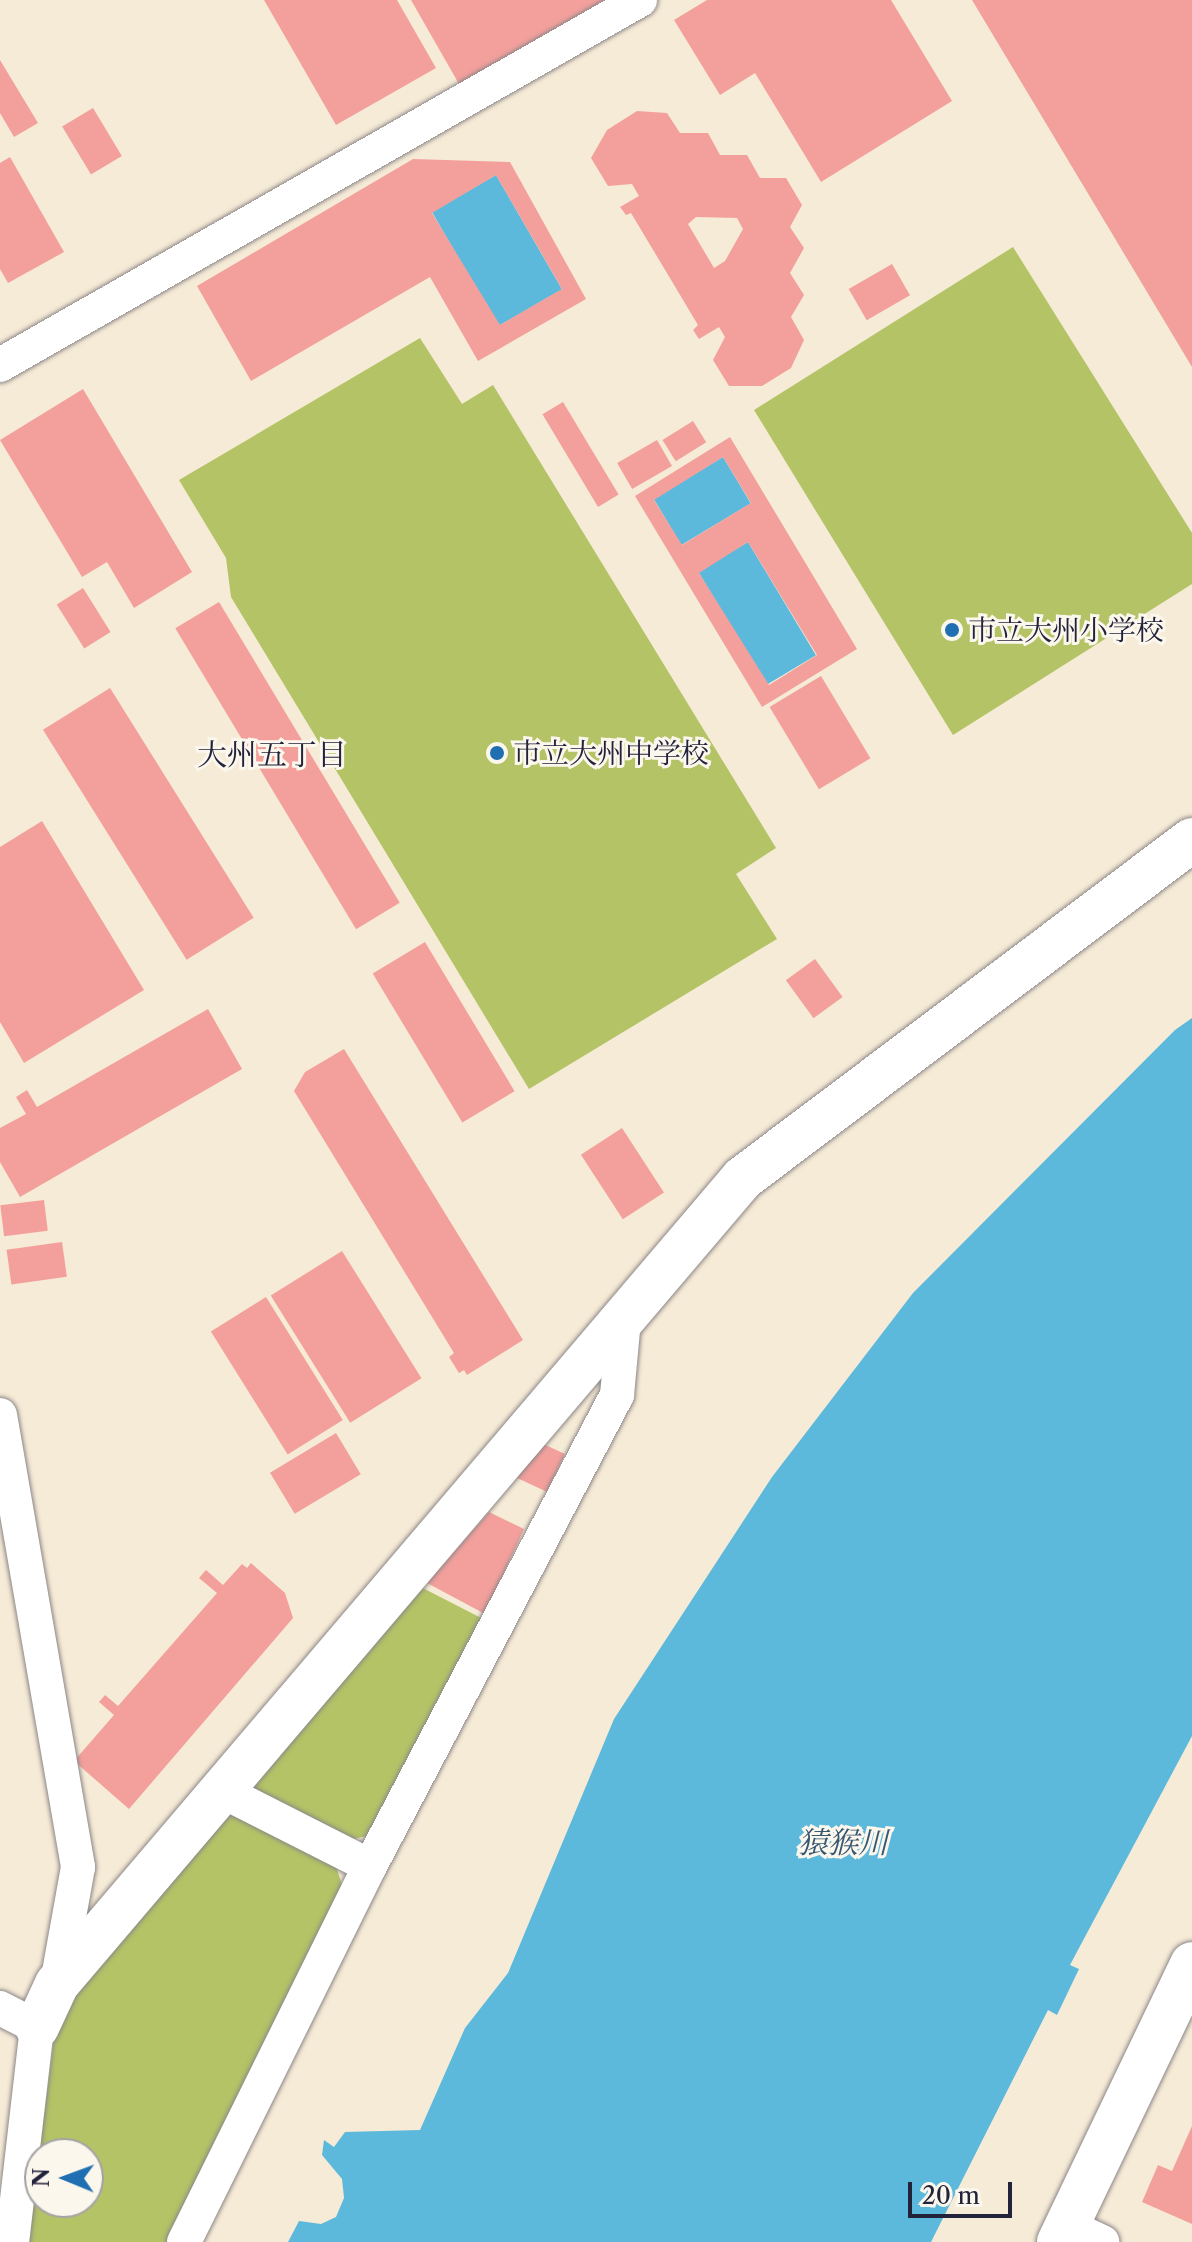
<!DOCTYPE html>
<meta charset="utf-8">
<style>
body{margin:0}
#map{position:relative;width:1192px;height:2242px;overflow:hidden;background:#f6ebd6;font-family:"Libre Caslon Text","Noto Serif JP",serif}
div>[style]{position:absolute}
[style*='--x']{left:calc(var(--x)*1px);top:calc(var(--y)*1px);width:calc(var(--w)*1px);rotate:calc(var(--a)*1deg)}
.green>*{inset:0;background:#b3c366}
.water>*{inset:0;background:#5db9db;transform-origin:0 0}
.building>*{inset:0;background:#f3a09c;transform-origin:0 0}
.roads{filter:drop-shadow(0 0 2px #8c8688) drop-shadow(0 0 2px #8c8688)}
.street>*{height:34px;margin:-17px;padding:0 17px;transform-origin:17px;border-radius:17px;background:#fff}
.secondary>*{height:44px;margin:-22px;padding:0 22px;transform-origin:22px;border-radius:22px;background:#fff}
.dots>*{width:22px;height:22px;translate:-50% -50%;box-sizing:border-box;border:4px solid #fbf7ec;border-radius:50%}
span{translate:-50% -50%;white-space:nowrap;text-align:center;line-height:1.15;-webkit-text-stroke:6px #fbf7ec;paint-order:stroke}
.poi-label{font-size:28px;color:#22223b}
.left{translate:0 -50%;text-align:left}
.neighbourhood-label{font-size:30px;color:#22223b}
.water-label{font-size:30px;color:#375773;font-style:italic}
.north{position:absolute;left:24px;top:2138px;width:80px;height:80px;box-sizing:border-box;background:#fbf7ec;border:2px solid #a4a2a5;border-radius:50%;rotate:271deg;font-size:22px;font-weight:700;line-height:32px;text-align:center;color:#22223b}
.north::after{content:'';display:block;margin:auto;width:28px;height:36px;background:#1f6fb2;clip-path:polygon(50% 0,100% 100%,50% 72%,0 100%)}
.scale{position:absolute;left:908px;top:2182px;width:104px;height:36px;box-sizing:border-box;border:4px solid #22223b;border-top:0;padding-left:10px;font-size:24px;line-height:28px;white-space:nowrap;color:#22223b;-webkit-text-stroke:6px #fbf7ec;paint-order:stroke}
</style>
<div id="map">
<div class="green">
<div style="clip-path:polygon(1013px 247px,1192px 533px,1192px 584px,953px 735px,754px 410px)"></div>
<div style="clip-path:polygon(420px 338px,462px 404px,493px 385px,776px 848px,736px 874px,777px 939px,529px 1089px,231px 597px,226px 558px,179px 480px)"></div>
<div style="clip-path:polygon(413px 1583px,487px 1621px,368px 1836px,353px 1839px,251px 1790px)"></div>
<div style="clip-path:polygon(evenodd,240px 1812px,335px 1863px,342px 1885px,170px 2242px,27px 2242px,55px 2032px,71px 1991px,219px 1815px,240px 1812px,40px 2154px,88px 2154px,88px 2202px,40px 2202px,40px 2154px)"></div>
</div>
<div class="water">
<div style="left:496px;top:175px;width:132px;height:74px;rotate:60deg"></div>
<div style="left:723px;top:457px;width:54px;height:81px;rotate:59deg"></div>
<div style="left:748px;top:542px;width:132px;height:58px;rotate:59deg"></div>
<div style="clip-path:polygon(1192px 1018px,1192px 1736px,1070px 1965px,1079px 1969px,1057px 2015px,1048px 2010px,931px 2242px,288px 2242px,299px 2221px,321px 2224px,336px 2217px,344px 2198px,342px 2179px,322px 2155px,324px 2140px,334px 2147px,345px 2132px,420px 2130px,465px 2028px,508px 1973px,614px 1719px,772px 1477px,913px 1293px,1175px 1030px)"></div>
</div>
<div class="building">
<div style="clip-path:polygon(264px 0,397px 0,436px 68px,336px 125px)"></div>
<div style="clip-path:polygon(411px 0,623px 0,463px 91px)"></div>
<div style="clip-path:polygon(707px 0,891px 0,952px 101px,821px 182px,755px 73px,720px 95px,674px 20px)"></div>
<div style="clip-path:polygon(972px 0,1192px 0,1192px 367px)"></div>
<div style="clip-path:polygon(0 60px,38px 123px,14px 137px,0 113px)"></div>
<div style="left:93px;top:108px;width:56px;height:36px;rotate:59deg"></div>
<div style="clip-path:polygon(evenodd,637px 111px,667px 113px,680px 133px,708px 133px,720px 155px,747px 155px,760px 178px,786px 178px,802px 205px,790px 227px,804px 248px,790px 273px,804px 295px,791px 317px,804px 340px,791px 368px,762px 386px,729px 386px,713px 360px,725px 337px,719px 327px,699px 339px,693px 330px,698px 325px,631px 213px,626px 215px,620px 207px,639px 196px,632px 184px,608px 186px,591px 158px,607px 130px,637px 111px,696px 217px,737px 218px,743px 229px,725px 261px,714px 268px,688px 224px,696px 217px)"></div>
<div style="clip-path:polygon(10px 157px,64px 252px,8px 283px,0 269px,0 163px)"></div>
<div style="clip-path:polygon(evenodd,413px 159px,510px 162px,586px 299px,478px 361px,430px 277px,251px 381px,197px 286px,413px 159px,496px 175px,562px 289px,500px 325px,432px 213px,496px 175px)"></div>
<div style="left:892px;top:264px;width:36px;height:50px;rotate:60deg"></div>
<div style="clip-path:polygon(83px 389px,192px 572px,134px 608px,107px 562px,82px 577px,0 440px)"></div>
<div style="left:563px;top:402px;width:108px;height:24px;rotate:59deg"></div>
<div style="left:693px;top:421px;width:25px;height:36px;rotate:58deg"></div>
<div style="clip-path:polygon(evenodd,730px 437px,857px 649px,762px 707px,635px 496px,730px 437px,723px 457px,751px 503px,682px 545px,654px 500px,723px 457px,730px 437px,748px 542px,817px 655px,769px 685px,699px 573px,748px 542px)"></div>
<div style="left:657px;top:440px;width:30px;height:46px;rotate:60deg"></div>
<div style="left:83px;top:588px;width:52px;height:31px;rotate:58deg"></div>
<div style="left:219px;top:602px;width:351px;height:51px;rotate:59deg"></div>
<div style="left:821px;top:676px;width:96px;height:60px;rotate:59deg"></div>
<div style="left:110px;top:688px;width:271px;height:79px;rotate:58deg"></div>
<div style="clip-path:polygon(42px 821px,144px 990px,24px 1063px,0 1022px,0 847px)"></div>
<div style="left:425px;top:942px;width:174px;height:61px;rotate:59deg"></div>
<div style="left:815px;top:959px;width:47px;height:36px;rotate:54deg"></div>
<div style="clip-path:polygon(208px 1009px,242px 1069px,20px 1197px,0 1162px,0 1128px,26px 1114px,16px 1097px,27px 1090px,37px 1107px)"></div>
<div style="clip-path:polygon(344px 1049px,523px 1340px,467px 1375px,464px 1370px,459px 1373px,449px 1357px,454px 1353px,294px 1091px,305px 1072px)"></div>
<div style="left:622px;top:1128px;width:77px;height:49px;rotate:57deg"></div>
<div style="left:44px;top:1200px;width:31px;height:44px;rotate:83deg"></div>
<div style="left:62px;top:1242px;width:35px;height:56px;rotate:82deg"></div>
<div style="left:342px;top:1251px;width:150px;height:84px;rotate:58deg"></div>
<div style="left:266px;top:1297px;width:145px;height:65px;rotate:58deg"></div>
<div style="left:336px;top:1433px;width:48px;height:77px;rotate:59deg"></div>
<div style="left:535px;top:1440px;width:33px;height:42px;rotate:25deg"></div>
<div style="clip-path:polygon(489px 1512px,524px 1529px,485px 1614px,427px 1583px)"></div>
<div style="clip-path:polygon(251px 1563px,285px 1593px,293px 1618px,129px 1809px,74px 1761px,114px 1715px,99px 1702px,105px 1695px,118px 1706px,217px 1593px,199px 1578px,206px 1570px,223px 1585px,242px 1564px,247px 1568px)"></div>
<div style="clip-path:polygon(1192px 2126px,1192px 2224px,1142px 2202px,1158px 2165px,1172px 2171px)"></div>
</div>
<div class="roads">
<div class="street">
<div style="--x:0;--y:365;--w:737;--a:-29.7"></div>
<div style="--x:0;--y:1415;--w:459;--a:80.2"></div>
<div style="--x:78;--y:1867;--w:119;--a:100.2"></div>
<div style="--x:222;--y:1791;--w:166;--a:26.9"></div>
<div style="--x:0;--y:2008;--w:42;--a:27.2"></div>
<div style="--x:37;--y:2027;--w:216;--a:96.6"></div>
<div style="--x:1068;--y:2226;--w:38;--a:25"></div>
<div style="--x:184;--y:2242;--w:419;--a:-63.7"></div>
<div style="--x:370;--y:1866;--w:532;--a:-62.33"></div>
<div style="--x:617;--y:1395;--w:76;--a:-84.7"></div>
</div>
<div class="secondary">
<div style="--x:37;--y:2027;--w:47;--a:-65.1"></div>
<div style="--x:57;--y:1984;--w:1058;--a:-49.6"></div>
<div style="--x:743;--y:1178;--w:562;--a:-36.97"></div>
<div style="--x:1059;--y:2242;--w:308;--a:-64.4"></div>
</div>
</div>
<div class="dots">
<div style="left:952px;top:630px;background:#1f6fb2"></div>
<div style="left:497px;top:753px;background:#1f6fb2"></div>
</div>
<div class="poi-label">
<span class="left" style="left:968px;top:630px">市立大州小学校</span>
<span class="left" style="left:513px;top:753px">市立大州中学校</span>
</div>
<div class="neighbourhood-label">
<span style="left:272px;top:755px">大州五丁目</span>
</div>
<div class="water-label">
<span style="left:843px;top:1843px">猿猴川</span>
</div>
<div class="north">N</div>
<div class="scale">20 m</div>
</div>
